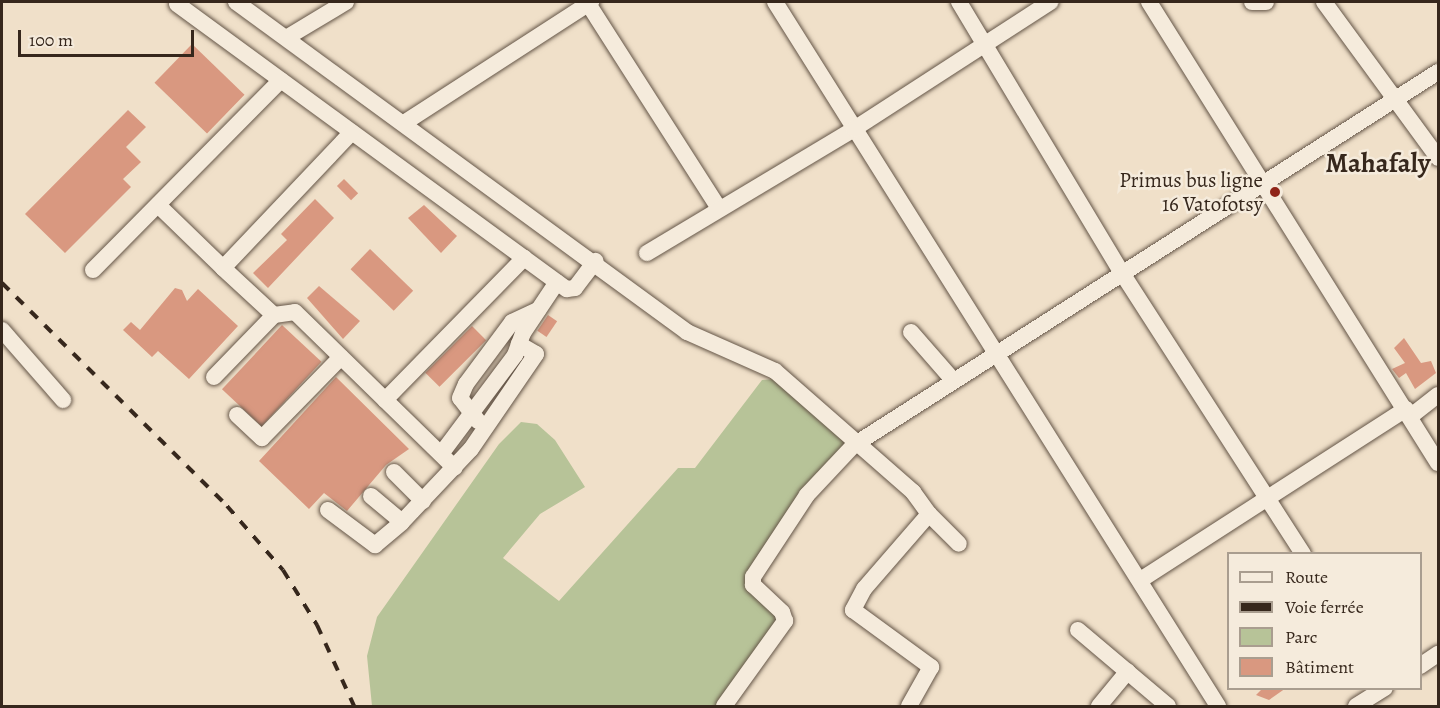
<!DOCTYPE html>
<meta charset="utf-8">
<style>
body{margin:0}
#map{position:relative;width:1440px;height:708px;overflow:hidden;background:#f0e0c9;font-family:Alegreya,serif}
div>[style]{position:absolute}
[style*='--x']{left:calc(var(--x)*1px);top:calc(var(--y)*1px);width:calc(var(--w)*1px);rotate:calc(var(--a)*1deg)}
.green>*{inset:0;background:#b7c398}
.building>*{inset:0;background:#d99880;transform-origin:0 0}
.roads{filter:drop-shadow(0 0 2px #645547) drop-shadow(0 0 2px #645547)}
.minor>*{height:16px;margin:-8px;padding:0 8px;transform-origin:8px;border-radius:8px;background:#f5ebdc}
.rail>*{height:4px;margin-top:-2px;transform-origin:0;background:repeating-linear-gradient(90deg,#36271c 0 10px,transparent 0 20px)}
.dots>*{width:16px;height:16px;translate:-50% -50%;box-sizing:border-box;border:3px solid #f5ebdc;border-radius:50%}
span{translate:-50% -50%;white-space:nowrap;text-align:center;line-height:1.15;-webkit-text-stroke:5px #f5ebdc;paint-order:stroke}
.poi-label{font-size:21px;color:#36271c}
.right{translate:-100% -50%;text-align:right}
.district-label{font-size:27px;color:#36271c;font-weight:700}
.frame{position:absolute;inset:0;border:3px solid #36271c;pointer-events:none}
.legend{position:absolute;left:1227px;top:552px;width:195px;height:138px;box-sizing:border-box;background:#f5ebdc;border:2px solid #a99d8f;margin:0;padding:8px 10px;list-style:none;font-size:18px;color:#36271c}
.legend li{display:flex;align-items:center;gap:12px;height:30px}
.legend b{width:30px;border:2px solid #a99d8f}
.scale{position:absolute;left:18px;top:30px;width:176px;height:27px;box-sizing:border-box;border:3px solid #36271c;border-top:0;padding-left:8px;font-size:18px;line-height:21px;white-space:nowrap;color:#36271c;-webkit-text-stroke:4px #f5ebdc;paint-order:stroke}
</style>
<div id="map">
<div class="green">
<div style="clip-path:polygon(775px 379px,853px 447px,752px 577px,788px 611px,727px 706px,372px 706px,367px 656px,377px 617px,499px 444px,521px 422px,537px 424px,555px 440px,585px 487px,540px 514px,503px 558px,559px 601px,678px 468px,695px 468px,762px 380px)"></div>
</div>
<div class="building">
<div style="left:192px;top:44px;width:73px;height:54px;rotate:44deg"></div>
<div style="clip-path:polygon(128px 110px,146px 127px,126px 147px,141px 162px,123px 179px,131px 187px,65px 253px,25px 214px)"></div>
<div style="left:344px;top:179px;width:20px;height:10px;rotate:45deg"></div>
<div style="clip-path:polygon(315px 199px,334px 218px,268px 288px,253px 273px,287px 240px,281px 234px)"></div>
<div style="clip-path:polygon(424px 205px,457px 236px,441px 253px,408px 218px)"></div>
<div style="left:370px;top:249px;width:60px;height:28px;rotate:44deg"></div>
<div style="clip-path:polygon(319px 286px,360px 321px,343px 339px,307px 298px)"></div>
<div style="clip-path:polygon(175px 288px,182px 290px,187px 301px,198px 289px,238px 326px,189px 379px,158px 351px,152px 357px,123px 330px,131px 322px,140px 330px)"></div>
<div style="left:548px;top:315px;width:11px;height:19px;rotate:34deg"></div>
<div style="left:282px;top:325px;width:54px;height:88px;rotate:43deg"></div>
<div style="left:472px;top:326px;width:20px;height:66px;rotate:45deg"></div>
<div style="clip-path:polygon(1404px 338px,1421px 363px,1431px 361px,1436px 373px,1415px 389px,1406px 373px,1399px 378px,1392px 369px,1405px 363px,1394px 348px)"></div>
<div style="clip-path:polygon(336px 377px,409px 449px,386px 465px,347px 511px,324px 493px,309px 509px,259px 461px)"></div>
<div style="clip-path:polygon(1263px 688px,1286px 688px,1269px 700px,1256px 695px)"></div>
</div>
<div class="roads">
<div class="minor">
<div style="--x:236;--y:2;--w:559;--a:36.19"></div>
<div style="--x:687;--y:332;--w:96;--a:23.9"></div>
<div style="--x:775;--y:371;--w:184;--a:41.2"></div>
<div style="--x:913;--y:492;--w:27;--a:54"></div>
<div style="--x:929;--y:514;--w:99;--a:130.9"></div>
<div style="--x:864;--y:589;--w:24;--a:118"></div>
<div style="--x:853;--y:610;--w:97;--a:36.2"></div>
<div style="--x:931;--y:667;--w:45;--a:119.4"></div>
<div style="--x:587;--y:2;--w:243;--a:57.4"></div>
<div style="--x:775;--y:2;--w:832;--a:57.82"></div>
<div style="--x:959;--y:2;--w:316;--a:59"></div>
<div style="--x:1122;--y:273;--w:334;--a:57.2"></div>
<div style="--x:1149;--y:2;--w:544;--a:57.92"></div>
<div style="--x:1252;--y:2;--w:14;--a:0"></div>
<div style="--x:1324;--y:2;--w:193;--a:53.8"></div>
<div style="--x:177;--y:4;--w:483;--a:36.2"></div>
<div style="--x:567;--y:289;--w:8;--a:-7"></div>
<div style="--x:575;--y:288;--w:34;--a:-53"></div>
<div style="--x:286;--y:38;--w:70;--a:-31"></div>
<div style="--x:404;--y:123;--w:223;--a:-32.9"></div>
<div style="--x:158;--y:205;--w:91;--a:44.1"></div>
<div style="--x:223;--y:268;--w:187;--a:-46.5"></div>
<div style="--x:647;--y:253;--w:241;--a:-30.9"></div>
<div style="--x:854;--y:129;--w:234;--a:-32.9"></div>
<div style="--x:223;--y:268;--w:69;--a:42.7"></div>
<div style="--x:274;--y:315;--w:21;--a:-8"></div>
<div style="--x:295;--y:312;--w:223;--a:44.3"></div>
<div style="--x:93;--y:270;--w:267;--a:-45.3"></div>
<div style="--x:2;--y:330;--w:93;--a:48.9"></div>
<div style="--x:911;--y:332;--w:64;--a:48.8"></div>
<div style="--x:214;--y:377;--w:86;--a:-45.9"></div>
<div style="--x:385;--y:400;--w:199;--a:-45.6"></div>
<div style="--x:237;--y:415;--w:34;--a:43"></div>
<div style="--x:262;--y:438;--w:113;--a:-45.7"></div>
<div style="--x:1411;--y:416;--w:34;--a:-38"></div>
<div style="--x:478;--y:421;--w:29;--a:-128"></div>
<div style="--x:460;--y:398;--w:15;--a:-67"></div>
<div style="--x:466;--y:384;--w:77;--a:-53.4"></div>
<div style="--x:512;--y:322;--w:29;--a:-25"></div>
<div style="--x:441;--y:454;--w:124;--a:-53.2"></div>
<div style="--x:515;--y:355;--w:23;--a:-70"></div>
<div style="--x:523;--y:333;--w:61;--a:-56.3"></div>
<div style="--x:394;--y:472;--w:41;--a:45"></div>
<div style="--x:371;--y:496;--w:40;--a:40"></div>
<div style="--x:328;--y:510;--w:59;--a:36.7"></div>
<div style="--x:375;--y:545;--w:35;--a:-40"></div>
<div style="--x:402;--y:522;--w:100;--a:-46.6"></div>
<div style="--x:471;--y:449;--w:115;--a:-55.6"></div>
<div style="--x:536;--y:354;--w:20;--a:-150"></div>
<div style="--x:929;--y:514;--w:42;--a:45"></div>
<div style="--x:1142;--y:579;--w:314;--a:-32.8"></div>
<div style="--x:1078;--y:630;--w:118;--a:40.2"></div>
<div style="--x:1420;--y:666;--w:22;--a:-34"></div>
<div style="--x:724;--y:706;--w:105;--a:-54.3"></div>
<div style="--x:785;--y:621;--w:9;--a:-108"></div>
<div style="--x:782;--y:612;--w:40;--a:-137"></div>
<div style="--x:753;--y:585;--w:8;--a:-90"></div>
<div style="--x:753;--y:577;--w:98;--a:-56.6"></div>
<div style="--x:807;--y:495;--w:69;--a:-46.8"></div>
<div style="--x:854;--y:445;--w:693;--a:-32.57"></div>
<div style="--x:1099;--y:706;--w:45;--a:-50.4"></div>
<div style="--x:1356;--y:706;--w:34;--a:-32"></div>
</div>
</div>
<div class="rail">
<div style="--x:2;--y:283;--w:317;--a:44.7"></div>
<div style="--x:227;--y:506;--w:85;--a:48.8"></div>
<div style="--x:283;--y:570;--w:65;--a:58.3"></div>
<div style="--x:317;--y:625;--w:89;--a:65.4"></div>
</div>
<div class="dots">
<div style="left:1275px;top:192px;background:#8f2418"></div>
</div>
<div class="poi-label">
<span class="right" style="left:1263px;top:192px">Primus bus ligne<br>16 Vatofotsy</span>
</div>
<div class="district-label">
<span style="left:1378px;top:164px">Mahafaly</span>
</div>
<div class="frame"></div>
<ul class="legend">
<li><b style="height:8px;background:#f5ebdc"></b>Route</li>
<li><b style="height:8px;background:#36271c"></b>Voie ferrée</li>
<li><b style="height:16px;background:#b7c398"></b>Parc</li>
<li><b style="height:16px;background:#d99880"></b>Bâtiment</li>
</ul>
<div class="scale">100 m</div>
</div>
